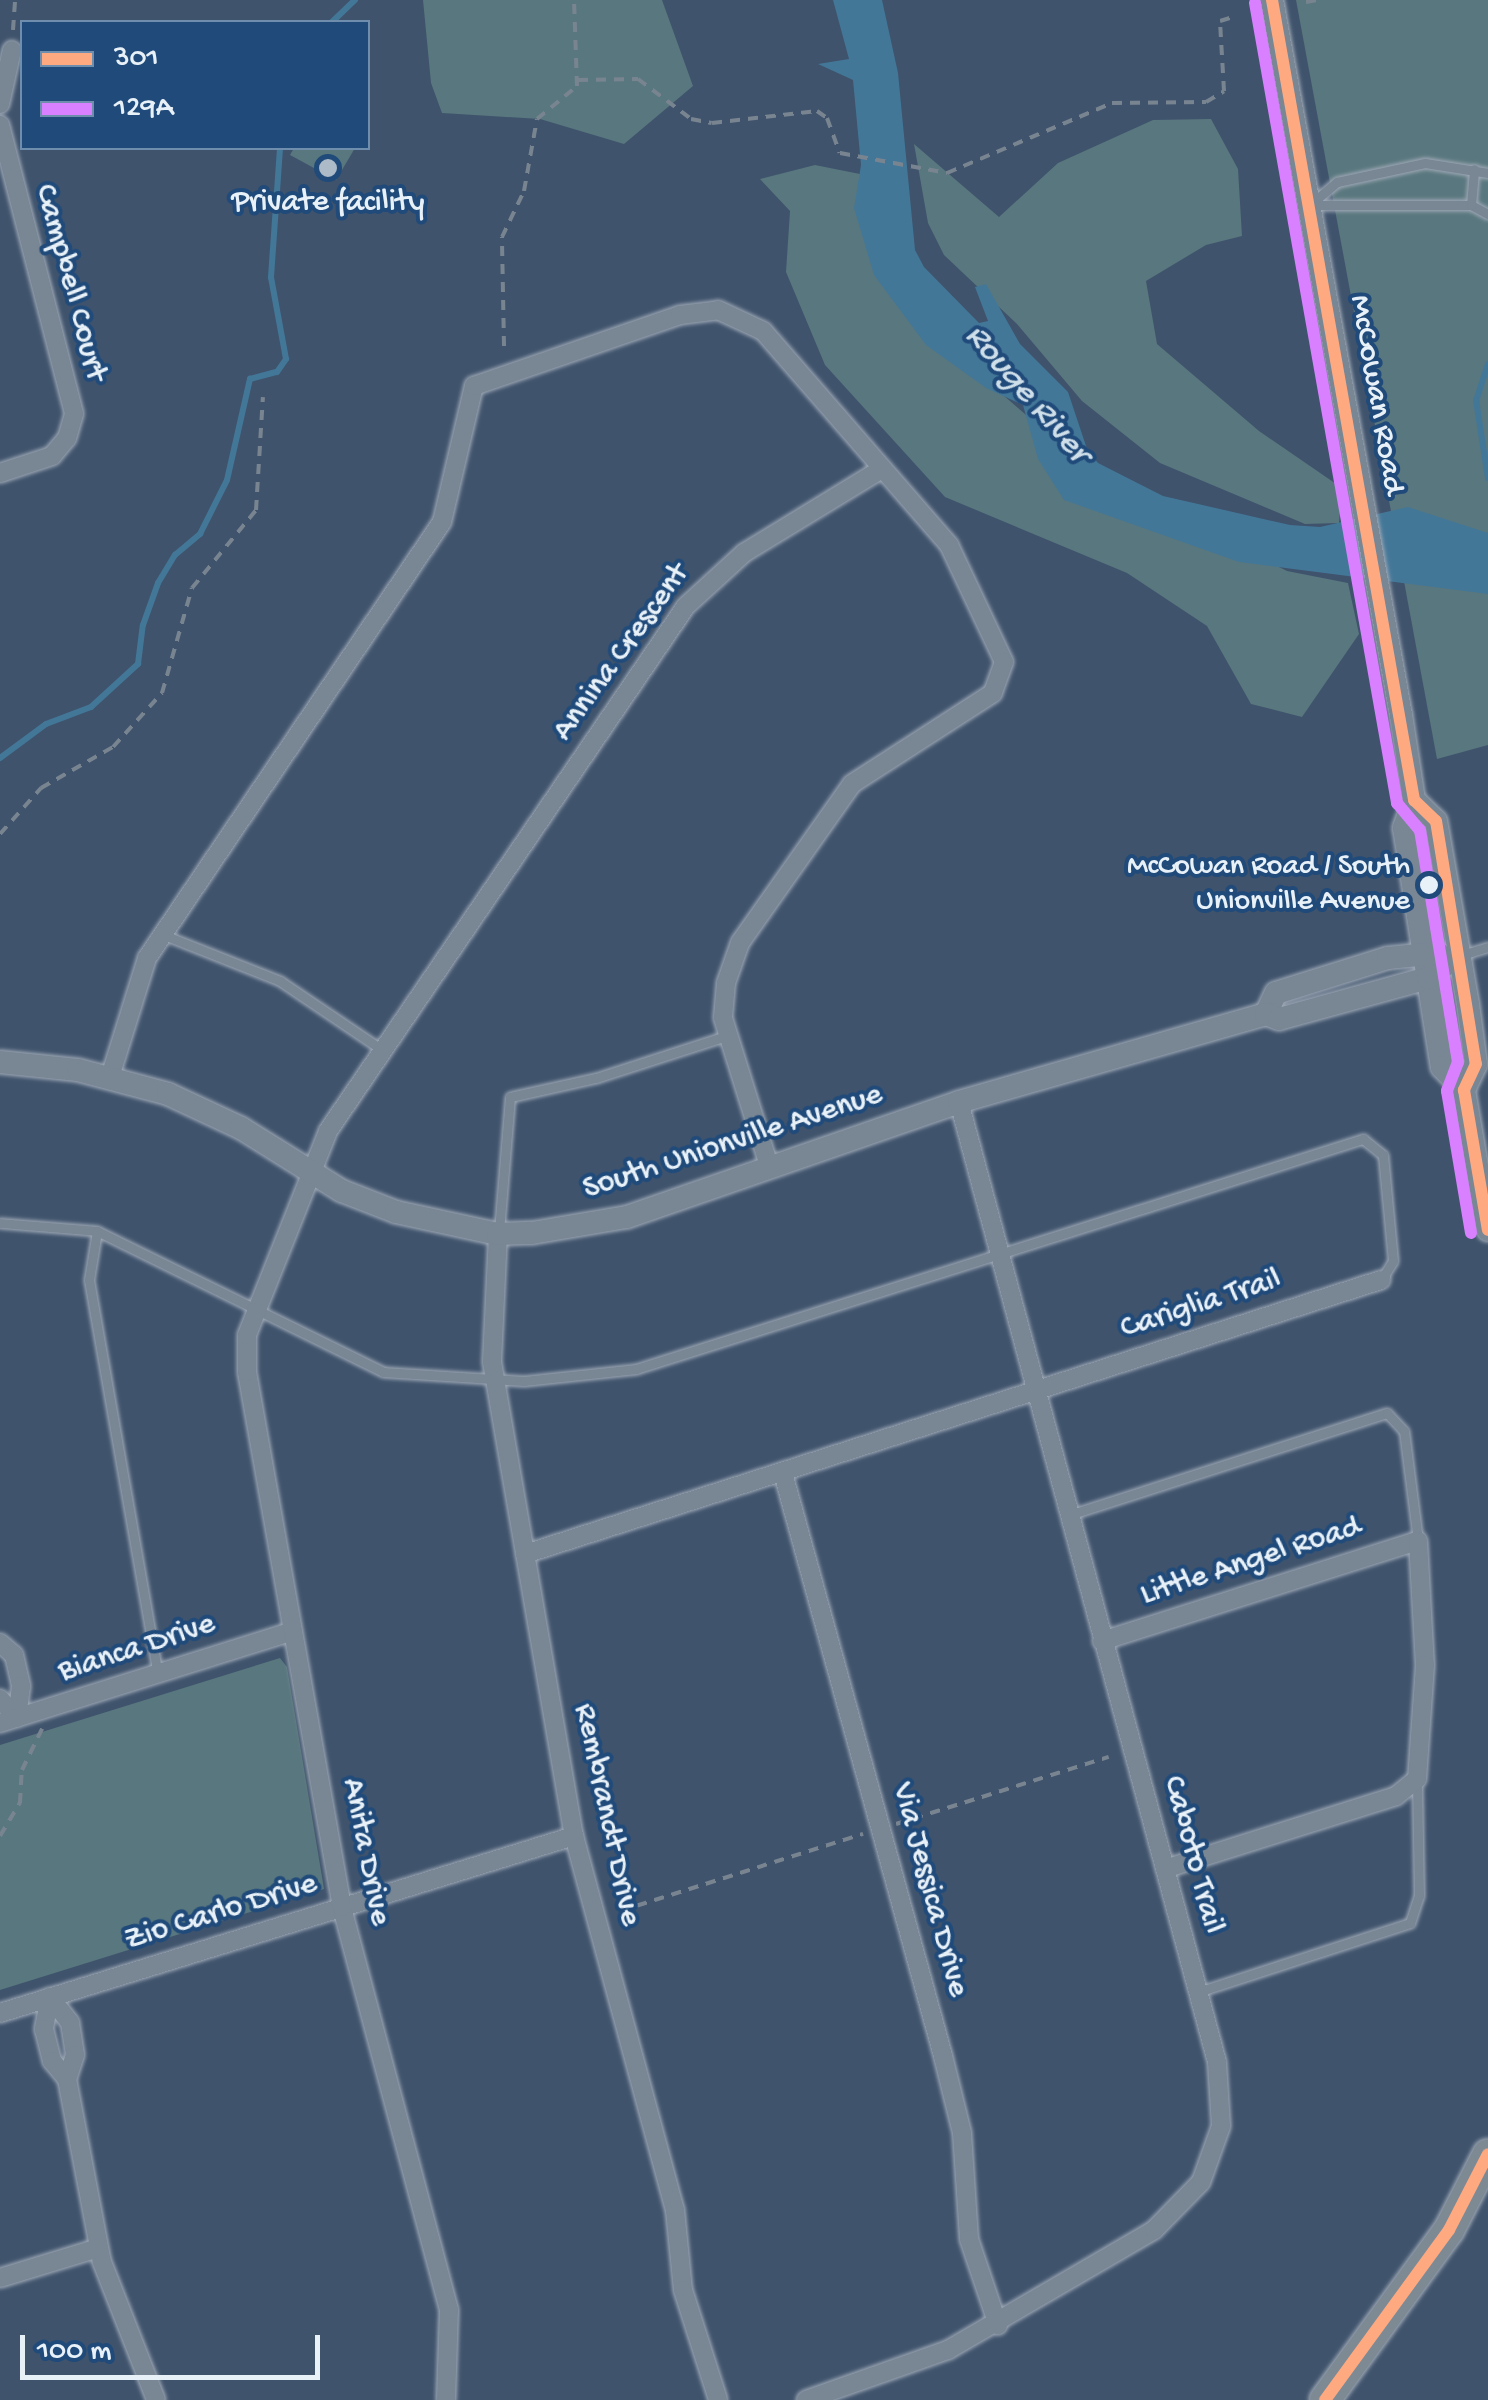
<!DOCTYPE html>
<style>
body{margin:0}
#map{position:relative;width:1488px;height:2400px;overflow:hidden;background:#3f536c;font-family:"Gochi Hand",sans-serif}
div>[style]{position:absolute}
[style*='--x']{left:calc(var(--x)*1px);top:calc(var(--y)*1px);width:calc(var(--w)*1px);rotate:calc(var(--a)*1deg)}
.green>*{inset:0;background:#59777e}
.water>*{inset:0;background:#437798}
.stream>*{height:6px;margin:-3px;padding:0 3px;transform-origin:3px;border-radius:3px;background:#437798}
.path>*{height:4px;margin-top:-2px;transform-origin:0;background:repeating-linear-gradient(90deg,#798491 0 10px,transparent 0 18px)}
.roads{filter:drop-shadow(0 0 2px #9fa9b6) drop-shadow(0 0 2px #9fa9b6)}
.lane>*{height:9px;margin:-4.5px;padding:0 4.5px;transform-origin:4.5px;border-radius:4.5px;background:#798694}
.street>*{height:18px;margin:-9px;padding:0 9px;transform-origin:9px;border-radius:9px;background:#798694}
.secondary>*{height:22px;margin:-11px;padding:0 11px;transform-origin:11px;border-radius:11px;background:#798694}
.highway>*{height:30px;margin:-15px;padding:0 15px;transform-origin:15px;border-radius:15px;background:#7d8993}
.bus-1>*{height:12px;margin:-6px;padding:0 6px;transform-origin:6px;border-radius:6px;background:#ffa980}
.bus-2>*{height:12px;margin:-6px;padding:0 6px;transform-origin:6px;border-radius:6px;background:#d880ff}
.dots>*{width:28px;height:28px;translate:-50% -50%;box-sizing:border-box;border:5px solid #1f4a7a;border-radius:50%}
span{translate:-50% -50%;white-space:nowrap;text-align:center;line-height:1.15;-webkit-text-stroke:8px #1f4a7a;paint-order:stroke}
.bus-label{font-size:30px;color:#e8f1f8}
.right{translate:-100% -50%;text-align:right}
.poi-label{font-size:32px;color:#e8f1f8}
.street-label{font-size:32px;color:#e8f1f8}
.water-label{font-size:35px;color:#cfdfea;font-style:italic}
.legend{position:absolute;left:20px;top:20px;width:350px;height:130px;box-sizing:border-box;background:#1f4a7a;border:2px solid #6f8dac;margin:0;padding:12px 18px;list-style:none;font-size:30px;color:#e8f1f8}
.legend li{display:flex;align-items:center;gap:20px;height:50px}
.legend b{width:50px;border:2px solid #6f8dac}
.scale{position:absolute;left:20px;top:2335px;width:300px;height:45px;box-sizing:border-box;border:5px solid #e8f1f8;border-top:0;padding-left:12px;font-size:30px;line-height:35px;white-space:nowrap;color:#e8f1f8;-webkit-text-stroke:8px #1f4a7a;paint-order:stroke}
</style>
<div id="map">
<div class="green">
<div style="clip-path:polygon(423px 0,662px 0,693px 86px,624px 144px,540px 119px,442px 113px,431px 83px)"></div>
<div style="clip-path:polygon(1296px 0,1488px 0,1488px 745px,1437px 759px)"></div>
<div style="clip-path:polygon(1211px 119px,1238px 169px,1242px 236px,1206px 245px,1146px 281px,1157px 344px,1259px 431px,1342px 488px,1339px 523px,1305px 524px,1160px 463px,1082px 401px,1017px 324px,944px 255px,928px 223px,914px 144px,999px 217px,1058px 163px,1153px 120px)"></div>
<div style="clip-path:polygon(294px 148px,355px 148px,336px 180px,290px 155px)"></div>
<div style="clip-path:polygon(815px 165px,870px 176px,872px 240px,995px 388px,1040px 427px,1201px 528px,1287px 571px,1348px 583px,1359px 634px,1302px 717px,1251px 704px,1207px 626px,1127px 573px,945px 497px,825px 365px,786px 272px,790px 211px,760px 179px)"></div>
<div style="clip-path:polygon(280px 1658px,287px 1667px,324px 1889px,0 1990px,0 1745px)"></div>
</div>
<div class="water">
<div style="clip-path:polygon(833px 0,882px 0,898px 73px,915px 250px,924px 267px,979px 323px,988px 321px,975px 287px,986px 284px,1020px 344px,1068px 392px,1087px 449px,1098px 463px,1163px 496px,1290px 525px,1320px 527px,1408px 507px,1488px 533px,1488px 594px,1239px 562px,1064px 500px,1038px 459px,1023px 405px,986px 388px,926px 345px,874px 275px,854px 208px,861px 165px,853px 80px,818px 64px,849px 59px)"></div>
</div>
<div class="stream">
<div style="--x:332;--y:22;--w:32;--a:-44"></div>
<div style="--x:1488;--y:364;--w:38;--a:108"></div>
<div style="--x:1476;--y:400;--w:79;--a:81.3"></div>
<div style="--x:0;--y:758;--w:57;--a:-36.5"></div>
<div style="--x:46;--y:724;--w:48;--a:-20.7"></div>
<div style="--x:91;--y:707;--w:64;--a:-42.5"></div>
<div style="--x:138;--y:664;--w:39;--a:-83"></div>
<div style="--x:143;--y:625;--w:45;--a:-70.3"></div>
<div style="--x:158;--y:583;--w:33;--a:-59"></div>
<div style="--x:175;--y:555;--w:33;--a:-40"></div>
<div style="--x:200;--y:534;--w:60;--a:-63.4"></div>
<div style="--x:227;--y:480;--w:104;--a:-77.2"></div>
<div style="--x:250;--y:379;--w:28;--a:-15"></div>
<div style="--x:277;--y:372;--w:16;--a:-55"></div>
<div style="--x:286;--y:359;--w:83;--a:-100.4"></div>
<div style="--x:271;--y:277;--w:129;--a:-86"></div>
</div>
<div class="path">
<div style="--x:1306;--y:2;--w:11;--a:-10"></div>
<div style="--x:13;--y:30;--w:30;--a:-86"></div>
<div style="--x:578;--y:80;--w:60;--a:-1"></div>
<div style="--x:638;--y:79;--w:66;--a:37"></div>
<div style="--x:691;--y:119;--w:21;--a:11"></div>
<div style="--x:712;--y:123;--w:106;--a:-6.5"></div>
<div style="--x:817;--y:111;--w:12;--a:35"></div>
<div style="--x:827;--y:118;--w:37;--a:70"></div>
<div style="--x:840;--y:153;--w:109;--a:10.6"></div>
<div style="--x:947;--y:173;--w:179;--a:-23"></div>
<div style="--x:1112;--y:103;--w:94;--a:-0.6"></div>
<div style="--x:1206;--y:102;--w:21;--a:-31"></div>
<div style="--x:1224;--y:91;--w:70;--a:-93.3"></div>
<div style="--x:1220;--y:21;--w:17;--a:-17"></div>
<div style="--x:504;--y:346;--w:109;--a:-91.1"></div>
<div style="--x:502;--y:237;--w:51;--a:-64.4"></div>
<div style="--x:524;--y:191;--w:73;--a:-79.8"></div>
<div style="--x:537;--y:119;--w:52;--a:-39.5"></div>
<div style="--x:577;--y:86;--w:86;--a:-92"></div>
<div style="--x:0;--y:834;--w:62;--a:-48.3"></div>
<div style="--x:41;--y:788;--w:83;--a:-29.7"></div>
<div style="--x:113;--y:747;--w:73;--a:-47.8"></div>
<div style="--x:162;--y:693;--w:109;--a:-74.1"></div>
<div style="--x:192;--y:588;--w:101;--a:-50.6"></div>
<div style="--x:256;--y:510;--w:113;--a:-86.5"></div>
<div style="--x:896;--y:1824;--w:223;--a:-17.5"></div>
<div style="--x:0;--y:1836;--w:39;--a:-59"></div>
<div style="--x:20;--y:1803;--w:33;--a:-87"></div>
<div style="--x:22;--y:1770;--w:46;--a:-64"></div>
<div style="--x:620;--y:1911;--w:255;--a:-17.6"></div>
</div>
<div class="roads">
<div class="lane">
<div style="--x:1312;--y:203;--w:33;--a:-40"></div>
<div style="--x:1337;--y:182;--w:90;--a:-12.2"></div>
<div style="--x:1425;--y:163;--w:64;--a:9"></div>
<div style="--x:1313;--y:205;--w:158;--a:0"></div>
<div style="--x:1471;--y:205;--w:19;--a:28"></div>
<div style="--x:1471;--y:205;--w:36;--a:-85"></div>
<div style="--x:164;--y:935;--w:125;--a:21.6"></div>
<div style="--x:280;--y:981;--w:122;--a:34"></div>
<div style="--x:1462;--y:955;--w:27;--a:-17"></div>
<div style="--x:0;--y:1223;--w:97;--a:4.7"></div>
<div style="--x:97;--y:1231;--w:319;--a:26.2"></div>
<div style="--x:383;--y:1372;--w:141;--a:3.7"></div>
<div style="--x:524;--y:1381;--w:113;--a:-6.1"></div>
<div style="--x:636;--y:1369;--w:763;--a:-17.56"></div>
<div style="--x:1363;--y:1139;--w:26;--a:39"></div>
<div style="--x:1383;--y:1155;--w:106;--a:84.6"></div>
<div style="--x:1393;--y:1261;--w:22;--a:122"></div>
<div style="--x:97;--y:1231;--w:50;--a:99.3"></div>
<div style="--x:89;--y:1280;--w:400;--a:80.1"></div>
<div style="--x:499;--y:1231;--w:134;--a:-85.3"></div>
<div style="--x:510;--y:1097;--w:88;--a:-12.5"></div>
<div style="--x:596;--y:1078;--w:137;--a:-17.9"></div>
<div style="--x:1069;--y:1515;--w:334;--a:-17.8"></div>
<div style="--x:1387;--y:1413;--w:25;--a:47"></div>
<div style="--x:1404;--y:1431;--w:111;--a:82.7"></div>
<div style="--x:1198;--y:1992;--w:223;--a:-18"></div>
<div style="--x:1410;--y:1923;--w:28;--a:-72"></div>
<div style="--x:1419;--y:1896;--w:114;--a:-91"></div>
</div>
<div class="street">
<div style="--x:0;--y:104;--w:55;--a:-77.5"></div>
<div style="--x:0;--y:125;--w:298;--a:75.6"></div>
<div style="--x:74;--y:414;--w:25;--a:106"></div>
<div style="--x:67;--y:438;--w:23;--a:130"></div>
<div style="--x:52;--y:456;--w:55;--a:161.9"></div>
<div style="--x:110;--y:1077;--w:125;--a:-72.7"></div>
<div style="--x:147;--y:958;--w:526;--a:-55.92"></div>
<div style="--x:442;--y:522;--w:140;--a:-76.8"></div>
<div style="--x:474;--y:386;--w:218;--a:-19"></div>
<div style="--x:680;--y:315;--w:38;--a:-7"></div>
<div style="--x:718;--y:310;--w:50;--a:25"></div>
<div style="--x:763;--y:331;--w:284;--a:49"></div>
<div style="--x:949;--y:545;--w:129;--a:64.8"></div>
<div style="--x:1004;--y:662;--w:33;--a:110"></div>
<div style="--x:993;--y:693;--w:168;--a:147.2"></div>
<div style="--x:852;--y:784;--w:194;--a:125.2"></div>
<div style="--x:740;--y:943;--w:42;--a:109.3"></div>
<div style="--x:726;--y:983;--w:35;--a:95"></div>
<div style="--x:723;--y:1018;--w:155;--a:72.7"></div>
<div style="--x:498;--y:1234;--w:128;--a:92.7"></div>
<div style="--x:492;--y:1362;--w:481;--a:80.2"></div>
<div style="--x:574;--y:1836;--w:387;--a:74.9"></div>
<div style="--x:675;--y:2210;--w:80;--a:84.3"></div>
<div style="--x:683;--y:2290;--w:115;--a:72.3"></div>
<div style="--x:783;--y:1473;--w:605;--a:74.65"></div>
<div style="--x:943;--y:2056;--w:79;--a:76.1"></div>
<div style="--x:962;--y:2133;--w:106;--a:86.2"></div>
<div style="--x:969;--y:2239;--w:91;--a:71.4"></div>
<div style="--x:525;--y:1554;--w:899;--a:-17.75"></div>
<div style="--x:1102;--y:1641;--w:331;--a:-17.6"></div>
<div style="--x:1418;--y:1541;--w:124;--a:86.8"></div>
<div style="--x:1425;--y:1665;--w:114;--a:94"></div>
<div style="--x:1417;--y:1779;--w:27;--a:141"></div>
<div style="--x:1396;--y:1796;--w:242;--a:162.5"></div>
<div style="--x:0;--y:1643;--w:18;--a:41"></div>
<div style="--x:14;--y:1655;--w:32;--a:77"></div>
<div style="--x:21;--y:1686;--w:32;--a:97"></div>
<div style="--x:0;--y:1699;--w:25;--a:48"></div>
<div style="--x:0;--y:1723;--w:307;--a:-17.4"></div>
<div style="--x:50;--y:1997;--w:33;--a:101"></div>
<div style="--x:44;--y:2029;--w:33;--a:76"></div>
<div style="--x:52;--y:2061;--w:23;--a:50"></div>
<div style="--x:67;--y:2079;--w:186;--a:79.2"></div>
<div style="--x:102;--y:2262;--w:148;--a:68.6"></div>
<div style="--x:50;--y:1997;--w:33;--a:52"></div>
<div style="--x:70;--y:2023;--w:32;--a:81"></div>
<div style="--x:75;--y:2055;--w:25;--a:108"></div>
<div style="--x:0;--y:2013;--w:601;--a:-17.14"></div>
<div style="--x:0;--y:2278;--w:102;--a:-17"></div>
<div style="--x:446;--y:2400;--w:90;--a:-88.1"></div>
<div style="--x:449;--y:2310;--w:417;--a:-104.9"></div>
<div style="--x:342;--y:1907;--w:543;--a:-100.07"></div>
<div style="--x:247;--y:1372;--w:37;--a:-90"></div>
<div style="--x:247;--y:1335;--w:219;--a:-68.3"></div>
<div style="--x:328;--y:1131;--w:635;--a:-55.71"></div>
<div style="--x:686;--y:606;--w:79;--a:-42.4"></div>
<div style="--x:744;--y:553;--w:159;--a:-31.4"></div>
<div style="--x:806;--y:2400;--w:151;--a:-19.4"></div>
<div style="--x:948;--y:2350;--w:238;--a:-30.2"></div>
<div style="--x:1154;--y:2230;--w:67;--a:-45.6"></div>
<div style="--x:1201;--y:2182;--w:59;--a:-70.3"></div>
<div style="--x:1221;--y:2126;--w:64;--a:-93.6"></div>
<div style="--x:1217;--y:2062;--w:994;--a:-105.04"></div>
</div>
<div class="secondary">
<div style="--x:1272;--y:0;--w:727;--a:79.77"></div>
<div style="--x:1401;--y:715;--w:86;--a:81.3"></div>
<div style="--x:1414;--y:800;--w:30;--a:110"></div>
<div style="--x:1404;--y:828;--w:242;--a:81"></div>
<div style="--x:1442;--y:1067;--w:32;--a:46"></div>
<div style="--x:1464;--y:1090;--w:142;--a:80.3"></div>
<div style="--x:1414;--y:800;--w:30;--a:44"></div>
<div style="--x:1436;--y:821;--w:186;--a:80.1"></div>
<div style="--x:1468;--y:1004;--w:61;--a:82.4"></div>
<div style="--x:1476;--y:1064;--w:29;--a:115"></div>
<div style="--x:1266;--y:1014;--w:23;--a:-65"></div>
<div style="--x:1276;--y:993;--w:117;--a:-17.4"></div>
<div style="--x:1388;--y:958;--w:50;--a:-5.7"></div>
<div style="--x:0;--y:1062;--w:78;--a:5.9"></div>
<div style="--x:78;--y:1070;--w:93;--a:14.9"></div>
<div style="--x:168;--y:1094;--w:81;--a:25"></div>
<div style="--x:241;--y:1128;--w:119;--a:32"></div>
<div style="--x:342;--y:1191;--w:58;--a:21.3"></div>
<div style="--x:396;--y:1212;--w:104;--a:12.2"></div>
<div style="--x:498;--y:1234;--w:34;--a:-2"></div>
<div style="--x:532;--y:1233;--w:96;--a:-9.6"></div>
<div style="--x:627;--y:1217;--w:351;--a:-19.1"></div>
<div style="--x:959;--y:1102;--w:319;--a:-16"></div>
<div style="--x:1266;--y:1014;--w:14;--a:21"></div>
<div style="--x:1279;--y:1019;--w:155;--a:-15.4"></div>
<div style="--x:1428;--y:978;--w:35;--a:-37"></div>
</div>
<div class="highway">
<div style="--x:1325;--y:2400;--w:210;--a:-53.9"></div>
<div style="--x:1449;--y:2230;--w:85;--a:-62.8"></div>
</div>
</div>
<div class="bus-1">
<div style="--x:1272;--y:0;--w:813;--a:79.93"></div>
<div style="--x:1414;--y:800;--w:30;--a:44"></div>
<div style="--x:1436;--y:821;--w:246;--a:80.7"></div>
<div style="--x:1476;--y:1064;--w:29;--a:115"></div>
<div style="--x:1464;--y:1090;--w:142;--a:80.3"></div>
<div style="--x:1325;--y:2400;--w:210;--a:-53.9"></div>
<div style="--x:1449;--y:2230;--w:85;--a:-62.8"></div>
</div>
<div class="bus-2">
<div style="--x:1255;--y:3;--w:813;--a:79.93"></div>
<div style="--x:1397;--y:803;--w:35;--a:50"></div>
<div style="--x:1420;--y:830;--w:235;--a:80.7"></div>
<div style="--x:1458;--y:1062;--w:31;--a:111"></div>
<div style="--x:1447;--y:1091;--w:144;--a:80.4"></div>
</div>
<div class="dots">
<div style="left:328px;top:168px;background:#adbac7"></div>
<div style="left:1429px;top:885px;background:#e8f1f8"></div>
</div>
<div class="bus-label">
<span class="right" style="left:1410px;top:885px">McCowan Road / South<br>Unionville Avenue</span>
</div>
<div class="poi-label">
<span style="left:328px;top:203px">Private facility</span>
</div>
<div class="street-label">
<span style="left:69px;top:283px;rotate:75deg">Campbell Court</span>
<span style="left:1375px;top:395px;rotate:80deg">McCowan Road</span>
<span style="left:622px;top:653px;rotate:-54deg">Annina Crescent</span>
<span style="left:733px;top:1143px;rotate:-18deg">South Unionville Avenue</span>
<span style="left:1201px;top:1305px;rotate:-18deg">Cariglia Trail</span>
<span style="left:1251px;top:1562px;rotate:-18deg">Little Angel Road</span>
<span style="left:137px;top:1649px;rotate:-18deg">Bianca Drive</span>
<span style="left:606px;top:1815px;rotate:78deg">Rembrandt Drive</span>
<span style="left:365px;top:1852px;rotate:79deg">Anita Drive</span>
<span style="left:1192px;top:1855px;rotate:75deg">Caboto Trail</span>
<span style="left:929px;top:1890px;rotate:75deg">Via Jessica Drive</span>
<span style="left:221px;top:1913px;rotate:-17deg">Zio Carlo Drive</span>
</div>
<div class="water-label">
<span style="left:1026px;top:395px;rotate:49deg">Rouge River</span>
</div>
<ul class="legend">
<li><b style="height:12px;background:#ffa980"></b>301</li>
<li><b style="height:12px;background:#d880ff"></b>129A</li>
</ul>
<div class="scale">100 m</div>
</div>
